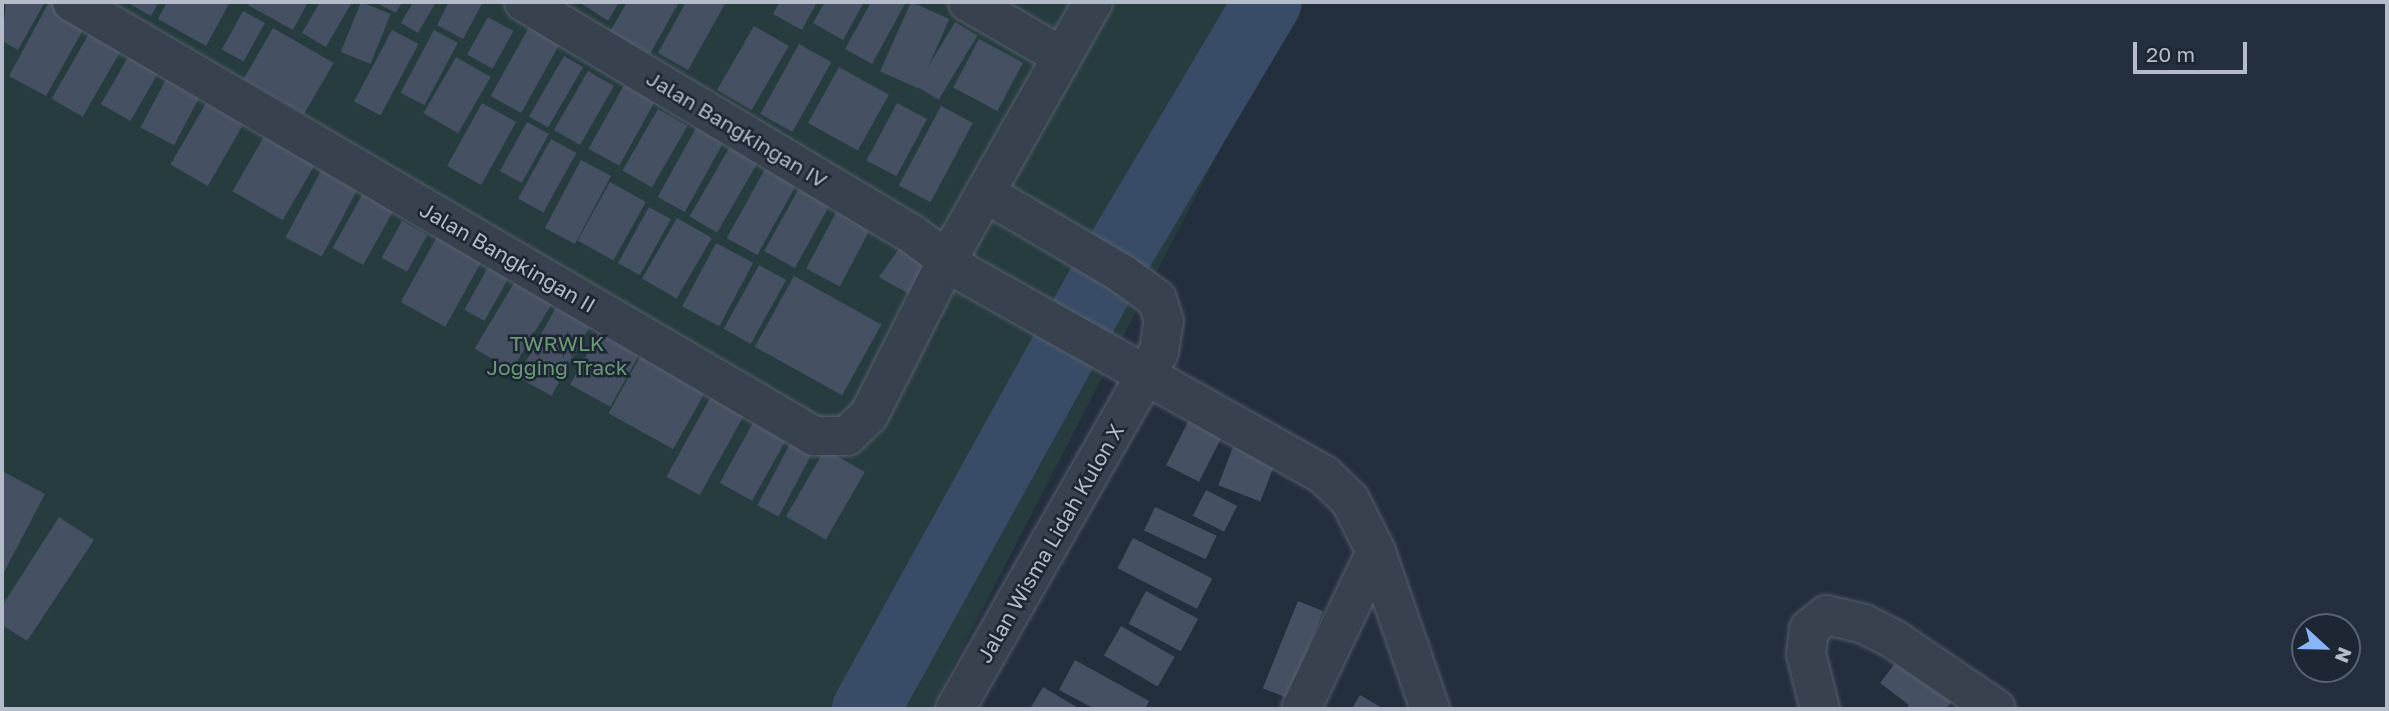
<!DOCTYPE html>
<style>
body{margin:0}
#map{position:relative;width:2389px;height:711px;overflow:hidden;background:#242f3e;font-family:"Golos Text",sans-serif}
div>[style]{position:absolute}
[style*='--x']{left:calc(var(--x)*1px);top:calc(var(--y)*1px);width:calc(var(--w)*1px);rotate:calc(var(--a)*1deg)}
.green>*{inset:0;background:#263c3f}
.river>*{height:68px;margin:-34px;padding:0 34px;transform-origin:34px;border-radius:34px;background:#394c67}
.building>*{inset:0;background:#455162;transform-origin:0 0}
.roads{filter:drop-shadow(0 0 2px #565f6c) drop-shadow(0 0 2px #565f6c)}
.minor>*{height:38px;margin:-19px;padding:0 19px;transform-origin:19px;border-radius:19px;background:#38414e}
span{translate:-50% -50%;white-space:nowrap;text-align:center;line-height:1.15;-webkit-text-stroke:5px #1d2633;paint-order:stroke}
.street-label{font-size:21px;color:#b4bcc9}
.park-label{font-size:21px;color:#6b9a76}
.frame{position:absolute;inset:0;border:4px solid #b4bcc9;pointer-events:none}
.north{position:absolute;left:2291px;top:613px;width:70px;height:70px;box-sizing:border-box;background:#1d2633;border:2px solid #59626f;border-radius:50%;rotate:112deg;font-size:19px;font-weight:700;line-height:28px;text-align:center;color:#b4bcc9}
.north::after{content:'';display:block;margin:auto;width:24px;height:32px;background:#8ab4f8;clip-path:polygon(50% 0,100% 100%,50% 72%,0 100%)}
.scale{position:absolute;left:2133px;top:42px;width:114px;height:32px;box-sizing:border-box;border:4px solid #b4bcc9;border-top:0;padding-left:9px;font-size:21px;line-height:24px;white-space:nowrap;color:#b4bcc9;-webkit-text-stroke:5px #1d2633;paint-order:stroke}
</style>
<div id="map">
<div class="green">
<div style="clip-path:polygon(2px 2px,1296px 2px,931px 709px,2px 709px)"></div>
</div>
<div class="river">
<div style="--x:866;--y:709;--w:495;--a:-61.1"></div>
<div style="--x:1105;--y:276;--w:319;--a:-59.3"></div>
</div>
<div class="building">
<div style="clip-path:polygon(6px 2px,45px 2px,18px 50px,2px 41px)"></div>
<div style="clip-path:polygon(49px 2px,59px 2px,89px 19px,46px 96px,9px 76px)"></div>
<div style="clip-path:polygon(126px 2px,159px 2px,151px 16px)"></div>
<div style="clip-path:polygon(167px 2px,230px 2px,206px 46px,158px 19px)"></div>
<div style="clip-path:polygon(250px 2px,308px 2px,293px 30px,248px 5px)"></div>
<div style="clip-path:polygon(320px 2px,352px 2px,326px 47px,302px 33px)"></div>
<div style="left:361px;top:2px;width:32px;height:54px;rotate:22deg"></div>
<div style="clip-path:polygon(375px 2px,402px 2px,396px 13px)"></div>
<div style="clip-path:polygon(413px 2px,436px 2px,418px 33px,401px 23px)"></div>
<div style="clip-path:polygon(449px 2px,483px 2px,463px 39px,437px 25px)"></div>
<div style="clip-path:polygon(579px 2px,619px 2px,608px 21px)"></div>
<div style="clip-path:polygon(627px 2px,679px 2px,650px 54px,610px 32px)"></div>
<div style="clip-path:polygon(686px 2px,726px 2px,688px 70px,658px 53px)"></div>
<div style="clip-path:polygon(780px 2px,817px 2px,802px 30px,773px 14px)"></div>
<div style="clip-path:polygon(825px 2px,864px 2px,843px 40px,813px 23px)"></div>
<div style="clip-path:polygon(871px 2px,906px 2px,872px 64px,845px 49px)"></div>
<div style="left:911px;top:2px;width:42px;height:76px;rotate:24deg"></div>
<div style="left:243px;top:11px;width:25px;height:44px;rotate:29deg"></div>
<div style="left:488px;top:17px;width:29px;height:43px;rotate:29deg"></div>
<div style="left:955px;top:22px;width:26px;height:75px;rotate:31deg"></div>
<div style="left:754px;top:26px;width:40px;height:74px;rotate:30deg"></div>
<div style="left:529px;top:27px;width:35px;height:79px;rotate:29deg"></div>
<div style="left:273px;top:28px;width:70px;height:59px;rotate:30deg"></div>
<div style="left:392px;top:30px;width:30px;height:81px;rotate:28deg"></div>
<div style="left:434px;top:30px;width:27px;height:71px;rotate:28deg"></div>
<div style="left:90px;top:32px;width:36px;height:77px;rotate:30deg"></div>
<div style="left:979px;top:39px;width:50px;height:55px;rotate:28deg"></div>
<div style="left:799px;top:44px;width:37px;height:80px;rotate:29deg"></div>
<div style="left:131px;top:52px;width:34px;height:60px;rotate:30deg"></div>
<div style="left:564px;top:56px;width:22px;height:70px;rotate:30deg"></div>
<div style="left:456px;top:57px;width:40px;height:65px;rotate:30deg"></div>
<div style="left:839px;top:67px;width:57px;height:64px;rotate:29deg"></div>
<div style="left:171px;top:70px;width:38px;height:65px;rotate:28deg"></div>
<div style="left:588px;top:71px;width:30px;height:68px;rotate:30deg"></div>
<div style="left:624px;top:85px;width:35px;height:73px;rotate:29deg"></div>
<div style="left:206px;top:103px;width:43px;height:71px;rotate:30deg"></div>
<div style="left:482px;top:103px;width:39px;height:72px;rotate:29deg"></div>
<div style="left:897px;top:103px;width:34px;height:65px;rotate:28deg"></div>
<div style="left:941px;top:106px;width:36px;height:90px;rotate:28deg"></div>
<div style="left:658px;top:109px;width:34px;height:71px;rotate:30deg"></div>
<div style="left:527px;top:122px;width:25px;height:56px;rotate:29deg"></div>
<div style="left:696px;top:128px;width:31px;height:79px;rotate:29deg"></div>
<div style="left:265px;top:135px;width:58px;height:65px;rotate:30deg"></div>
<div style="left:551px;top:139px;width:29px;height:68px;rotate:29deg"></div>
<div style="left:732px;top:143px;width:32px;height:85px;rotate:30deg"></div>
<div style="left:581px;top:160px;width:34px;height:77px;rotate:28deg"></div>
<div style="left:324px;top:165px;width:41px;height:82px;rotate:28deg"></div>
<div style="left:765px;top:169px;width:35px;height:79px;rotate:29deg"></div>
<div style="left:803px;top:181px;width:35px;height:80px;rotate:29deg"></div>
<div style="left:610px;top:182px;width:41px;height:67px;rotate:29deg"></div>
<div style="left:367px;top:186px;width:35px;height:71px;rotate:29deg"></div>
<div style="left:840px;top:205px;width:38px;height:72px;rotate:28deg"></div>
<div style="left:649px;top:207px;width:25px;height:64px;rotate:29deg"></div>
<div style="left:677px;top:218px;width:40px;height:70px;rotate:30deg"></div>
<div style="left:402px;top:221px;width:29px;height:42px;rotate:29deg"></div>
<div style="left:439px;top:233px;width:51px;height:79px;rotate:29deg"></div>
<div style="clip-path:polygon(906px 239px,929px 257px,909px 294px,879px 277px)"></div>
<div style="left:716px;top:243px;width:42px;height:72px;rotate:28deg"></div>
<div style="left:492px;top:260px;width:23px;height:57px;rotate:29deg"></div>
<div style="left:759px;top:265px;width:31px;height:73px;rotate:29deg"></div>
<div style="left:520px;top:273px;width:43px;height:88px;rotate:31deg"></div>
<div style="left:794px;top:276px;width:100px;height:81px;rotate:29deg"></div>
<div style="left:560px;top:300px;width:39px;height:88px;rotate:29deg"></div>
<div style="left:603px;top:325px;width:46px;height:68px;rotate:29deg"></div>
<div style="left:642px;top:353px;width:74px;height:69px;rotate:29deg"></div>
<div style="left:714px;top:391px;width:38px;height:98px;rotate:29deg"></div>
<div style="left:759px;top:412px;width:37px;height:81px;rotate:29deg"></div>
<div style="left:1191px;top:416px;width:37px;height:55px;rotate:27deg"></div>
<div style="left:792px;top:440px;width:24px;height:74px;rotate:28deg"></div>
<div style="left:1233px;top:447px;width:45px;height:41px;rotate:21deg"></div>
<div style="left:825px;top:449px;width:46px;height:78px;rotate:30deg"></div>
<div style="clip-path:polygon(2px 471px,45px 494px,2px 576px)"></div>
<div style="left:1206px;top:490px;width:35px;height:29px;rotate:27deg"></div>
<div style="left:1155px;top:507px;width:68px;height:26px;rotate:25deg"></div>
<div style="clip-path:polygon(59px 517px,94px 540px,27px 641px,2px 625px,2px 606px)"></div>
<div style="left:1133px;top:538px;width:89px;height:34px;rotate:27deg"></div>
<div style="left:1146px;top:591px;width:59px;height:37px;rotate:28deg"></div>
<div style="left:1298px;top:601px;width:27px;height:94px;rotate:22deg"></div>
<div style="left:1121px;top:626px;width:62px;height:34px;rotate:30deg"></div>
<div style="clip-path:polygon(1905px 650px,1960px 691px,1946px 709px,1906px 709px,1909px 705px,1880px 683px)"></div>
<div style="clip-path:polygon(1075px 660px,1149px 701px,1145px 709px,1095px 709px,1059px 690px)"></div>
<div style="clip-path:polygon(1043px 687px,1080px 709px,1030px 709px)"></div>
<div style="clip-path:polygon(1360px 695px,1384px 709px,1352px 709px)"></div>
</div>
<div class="roads">
<div class="minor">
<div style="--x:72;--y:2;--w:860;--a:30.32"></div>
<div style="--x:814;--y:436;--w:33;--a:0"></div>
<div style="--x:847;--y:436;--w:30;--a:-44"></div>
<div style="--x:869;--y:415;--w:171;--a:-63.3"></div>
<div style="--x:946;--y:262;--w:299;--a:-60.5"></div>
<div style="--x:524;--y:2;--w:448;--a:30.9"></div>
<div style="--x:909;--y:232;--w:71;--a:36.4"></div>
<div style="--x:966;--y:274;--w:411;--a:29.3"></div>
<div style="--x:1324;--y:475;--w:36;--a:44"></div>
<div style="--x:1350;--y:500;--w:58;--a:63.4"></div>
<div style="--x:1376;--y:552;--w:166;--a:71"></div>
<div style="--x:968;--y:2;--w:108;--a:30.1"></div>
<div style="--x:955;--y:709;--w:412;--a:-60.3"></div>
<div style="--x:1159;--y:351;--w:30;--a:-81"></div>
<div style="--x:1164;--y:321;--w:23;--a:-108"></div>
<div style="--x:1157;--y:299;--w:44;--a:-144.2"></div>
<div style="--x:1121;--y:273;--w:158;--a:-149.5"></div>
<div style="--x:1301;--y:709;--w:174;--a:-64.5"></div>
<div style="--x:1820;--y:709;--w:57;--a:-104.3"></div>
<div style="--x:1806;--y:654;--w:25;--a:-83"></div>
<div style="--x:1809;--y:629;--w:22;--a:-39"></div>
<div style="--x:1826;--y:615;--w:39;--a:13"></div>
<div style="--x:1864;--y:624;--w:35;--a:27"></div>
<div style="--x:1895;--y:640;--w:122;--a:34.3"></div>
</div>
</div>
<div class="street-label">
<span style="left:737px;top:129px;rotate:31deg">Jalan Bangkingan IV</span>
<span style="left:508px;top:257px;rotate:30deg">Jalan Bangkingan II</span>
<span style="left:1050px;top:543px;rotate:-60deg">Jalan Wisma Lidah Kulon X</span>
</div>
<div class="park-label">
<span style="left:557px;top:355px">TWRWLK<br>Jogging Track</span>
</div>
<div class="frame"></div>
<div class="north">N</div>
<div class="scale">20 m</div>
</div>
